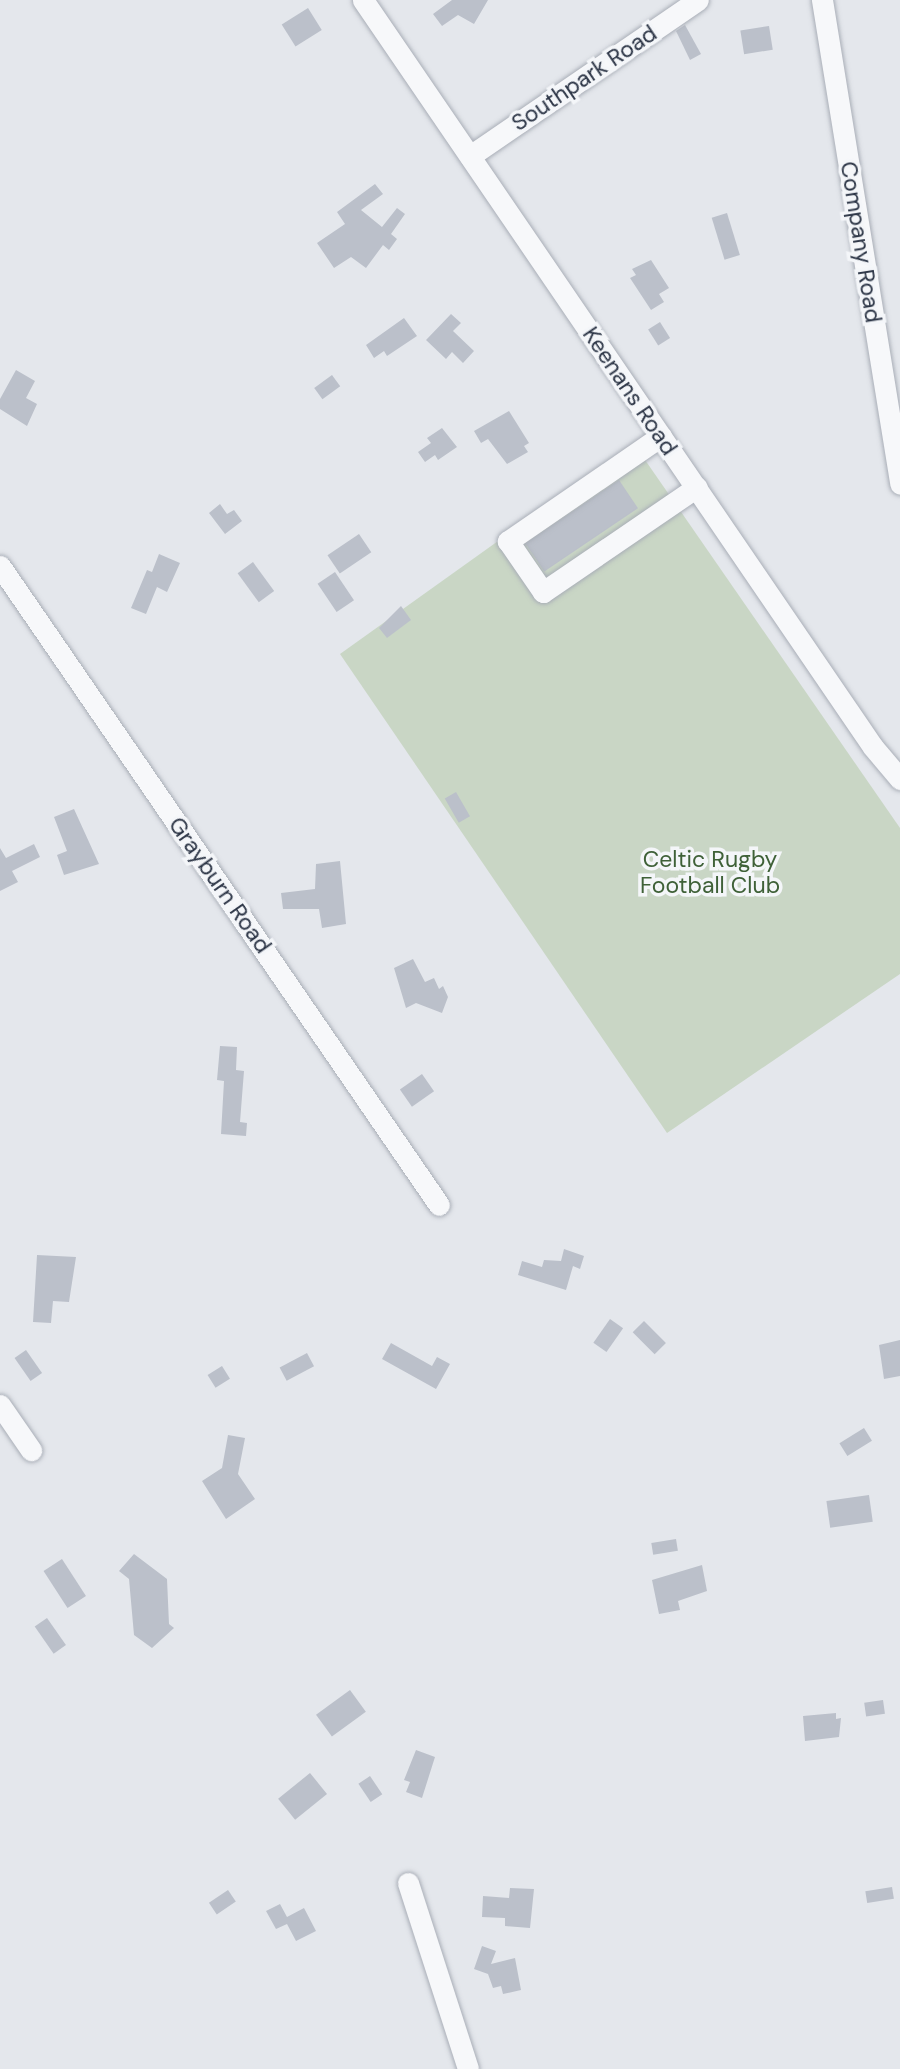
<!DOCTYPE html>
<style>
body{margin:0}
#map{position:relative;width:900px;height:2069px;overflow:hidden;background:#e4e7ec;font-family:"DM Sans",sans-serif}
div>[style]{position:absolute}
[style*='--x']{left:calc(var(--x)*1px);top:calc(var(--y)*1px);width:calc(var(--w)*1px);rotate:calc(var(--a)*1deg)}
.green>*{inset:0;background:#c9d6c5}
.building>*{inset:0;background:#bbc0ca;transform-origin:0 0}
.roads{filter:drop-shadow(0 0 2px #a9aeb7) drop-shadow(0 0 2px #a9aeb7)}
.minor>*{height:21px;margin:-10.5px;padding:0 10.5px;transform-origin:10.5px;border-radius:10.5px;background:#f7f8fa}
span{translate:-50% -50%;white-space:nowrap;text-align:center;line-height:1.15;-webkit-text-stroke:7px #f4f6f9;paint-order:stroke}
.street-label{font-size:23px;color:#2b3445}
.park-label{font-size:23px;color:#3f6138}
</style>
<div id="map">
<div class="green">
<div style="clip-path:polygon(634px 444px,900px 828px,900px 974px,667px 1133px,340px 654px)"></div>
</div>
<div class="building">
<div style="clip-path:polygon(452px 0,488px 0,474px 24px,458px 15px,442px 26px,433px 14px)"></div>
<div style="left:308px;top:8px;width:26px;height:31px;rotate:58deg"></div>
<div style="clip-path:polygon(685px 25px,701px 54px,690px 60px,676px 31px)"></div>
<div style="left:769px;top:26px;width:24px;height:29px;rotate:81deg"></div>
<div style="clip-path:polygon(375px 184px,383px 194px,361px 210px,382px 227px,397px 208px,405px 214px,391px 234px,397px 239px,389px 250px,383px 245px,366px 268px,351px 257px,334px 268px,317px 243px,345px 224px,337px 212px)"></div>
<div style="left:727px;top:213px;width:44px;height:16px;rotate:73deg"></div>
<div style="clip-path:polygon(651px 260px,669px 288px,659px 294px,664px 302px,651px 310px,630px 278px,636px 275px,632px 269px)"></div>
<div style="clip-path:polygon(451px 314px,461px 323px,453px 331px,474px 351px,463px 363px,452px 352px,446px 359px,426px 340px)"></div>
<div style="clip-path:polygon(404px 318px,417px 336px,387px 356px,384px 351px,374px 358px,366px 345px)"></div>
<div style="left:660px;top:322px;width:19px;height:14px;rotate:58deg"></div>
<div style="clip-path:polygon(16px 370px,35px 381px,26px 398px,37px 404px,27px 426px,0 409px,0 399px)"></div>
<div style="left:332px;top:375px;width:14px;height:22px;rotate:54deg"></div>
<div style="clip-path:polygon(509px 411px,529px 443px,524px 446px,528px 452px,507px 464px,488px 439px,481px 443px,474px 431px)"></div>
<div style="clip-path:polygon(442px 428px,457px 447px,438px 460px,435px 455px,425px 462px,418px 452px,431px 443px,427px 438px)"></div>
<div style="left:619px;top:480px;width:34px;height:113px;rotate:56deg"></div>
<div style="clip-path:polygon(220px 504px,227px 514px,234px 510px,242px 521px,225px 534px,209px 513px)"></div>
<div style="left:359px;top:534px;width:22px;height:38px;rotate:56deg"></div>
<div style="clip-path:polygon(159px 554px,180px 563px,167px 592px,157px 587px,146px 614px,131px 608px,147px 570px,152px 572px)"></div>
<div style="left:253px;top:562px;width:36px;height:19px;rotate:54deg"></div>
<div style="left:335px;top:572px;width:34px;height:21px;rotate:56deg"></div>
<div style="clip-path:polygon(401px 606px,411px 620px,387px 638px,379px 628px)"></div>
<div style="left:456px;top:792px;width:28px;height:13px;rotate:60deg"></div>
<div style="clip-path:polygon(74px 809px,99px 864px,64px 875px,57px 855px,67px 851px,54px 817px)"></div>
<div style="clip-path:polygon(34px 844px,40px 857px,12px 871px,18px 882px,0 891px,0 848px,6px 858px)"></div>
<div style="clip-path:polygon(340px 861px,346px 924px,322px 928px,319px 909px,283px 909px,281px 893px,315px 889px,316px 864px)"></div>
<div style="clip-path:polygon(413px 959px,425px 982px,434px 978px,439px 989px,443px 986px,448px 997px,442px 1013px,416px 1003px,406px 1008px,394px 968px)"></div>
<div style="clip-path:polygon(220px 1046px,237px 1047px,236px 1070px,244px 1071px,240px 1122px,247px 1123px,246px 1136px,221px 1134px,224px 1081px,217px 1080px)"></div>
<div style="left:422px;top:1074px;width:21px;height:27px;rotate:55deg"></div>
<div style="clip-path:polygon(564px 1249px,584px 1256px,580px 1269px,573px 1266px,566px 1290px,518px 1275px,522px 1261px,542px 1267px,544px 1260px,561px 1261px)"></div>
<div style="clip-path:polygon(37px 1255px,76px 1257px,69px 1302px,53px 1301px,51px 1323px,33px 1322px)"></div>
<div style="left:610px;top:1319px;width:16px;height:29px;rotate:35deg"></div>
<div style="left:644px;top:1321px;width:31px;height:16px;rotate:45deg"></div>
<div style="clip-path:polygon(900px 1340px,900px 1376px,884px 1379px,879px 1345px)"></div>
<div style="clip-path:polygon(391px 1343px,432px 1366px,437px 1357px,450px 1364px,436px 1389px,382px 1359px)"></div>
<div style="left:26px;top:1350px;width:28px;height:14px;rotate:55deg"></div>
<div style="left:307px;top:1353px;width:15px;height:31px;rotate:62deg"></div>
<div style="left:222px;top:1366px;width:15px;height:17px;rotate:58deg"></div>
<div style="left:864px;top:1428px;width:15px;height:29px;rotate:58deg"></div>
<div style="clip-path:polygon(228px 1435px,245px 1438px,238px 1474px,255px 1499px,226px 1519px,202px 1481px,222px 1468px)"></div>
<div style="left:869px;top:1495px;width:27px;height:43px;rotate:82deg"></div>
<div style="left:676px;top:1539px;width:12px;height:25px;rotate:81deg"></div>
<div style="clip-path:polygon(134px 1554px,167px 1579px,169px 1624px,174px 1628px,152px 1648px,134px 1635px,129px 1579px,119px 1571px)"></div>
<div style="left:62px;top:1559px;width:44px;height:22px;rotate:57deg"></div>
<div style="clip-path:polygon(702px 1565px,707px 1591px,678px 1601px,680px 1610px,659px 1614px,652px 1580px)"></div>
<div style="left:47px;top:1618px;width:33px;height:15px;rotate:55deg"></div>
<div style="left:350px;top:1690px;width:27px;height:42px;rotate:54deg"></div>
<div style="left:883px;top:1700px;width:14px;height:19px;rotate:82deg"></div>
<div style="clip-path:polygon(836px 1713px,836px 1719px,841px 1718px,839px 1737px,805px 1741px,803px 1716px)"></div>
<div style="clip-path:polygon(416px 1750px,435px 1757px,422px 1798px,406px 1792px,410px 1782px,404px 1780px)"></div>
<div style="left:310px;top:1773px;width:27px;height:41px;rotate:51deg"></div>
<div style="left:370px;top:1776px;width:22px;height:14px;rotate:56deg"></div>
<div style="left:892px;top:1887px;width:12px;height:27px;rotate:81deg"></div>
<div style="clip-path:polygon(510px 1888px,534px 1889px,530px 1928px,505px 1926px,505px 1918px,482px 1917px,483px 1896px,509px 1898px)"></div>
<div style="left:228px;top:1890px;width:14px;height:23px;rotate:56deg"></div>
<div style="clip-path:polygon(280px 1904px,287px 1917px,304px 1908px,316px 1931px,296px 1941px,287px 1924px,276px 1929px,266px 1911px)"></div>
<div style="clip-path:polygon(482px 1946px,496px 1951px,491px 1964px,515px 1958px,521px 1990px,503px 1994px,501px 1986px,493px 1988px,488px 1974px,474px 1969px)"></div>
</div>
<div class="roads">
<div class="minor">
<div style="--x:363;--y:0;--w:904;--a:55.68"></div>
<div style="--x:873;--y:747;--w:42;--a:49.8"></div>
<div style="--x:822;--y:0;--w:490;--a:80.8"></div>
<div style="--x:470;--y:156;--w:276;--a:-34.4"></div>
<div style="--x:661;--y:436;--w:186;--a:145.5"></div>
<div style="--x:508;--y:541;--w:62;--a:55.5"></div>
<div style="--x:543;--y:592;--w:186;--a:-34.3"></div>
<div style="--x:0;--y:566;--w:775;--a:55.51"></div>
<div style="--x:0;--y:1405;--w:55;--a:55.4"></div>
<div style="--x:408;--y:1883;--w:195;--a:72.1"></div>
</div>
</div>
<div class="street-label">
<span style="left:584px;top:78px;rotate:-34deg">Southpark Road</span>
<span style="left:861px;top:242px;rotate:81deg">Company Road</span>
<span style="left:630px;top:391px;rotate:56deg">Keenans Road</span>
<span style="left:220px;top:885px;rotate:55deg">Grayburn Road</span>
</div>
<div class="park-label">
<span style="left:710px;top:872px">Celtic Rugby<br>Football Club</span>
</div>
</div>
